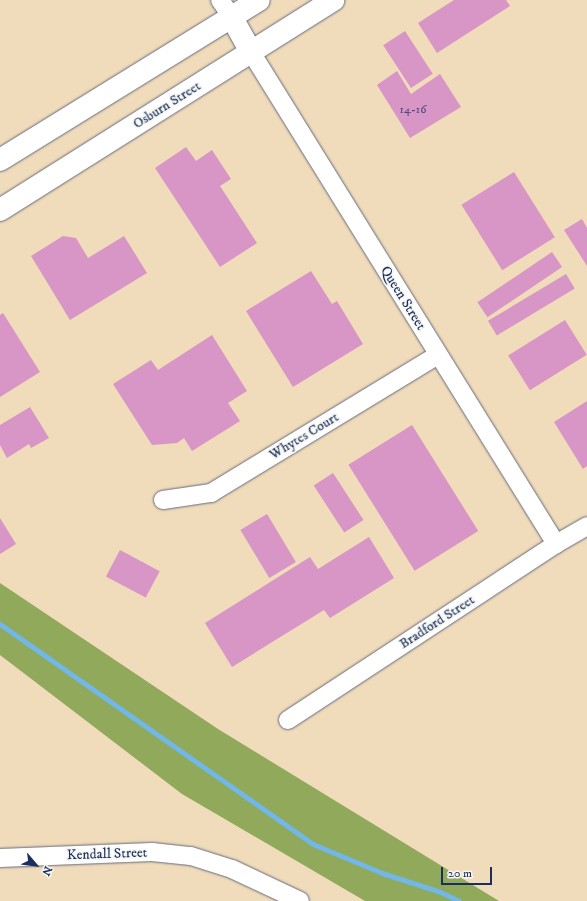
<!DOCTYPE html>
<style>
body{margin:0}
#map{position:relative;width:587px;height:901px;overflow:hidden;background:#f0dbba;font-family:"IM FELL DW Pica",serif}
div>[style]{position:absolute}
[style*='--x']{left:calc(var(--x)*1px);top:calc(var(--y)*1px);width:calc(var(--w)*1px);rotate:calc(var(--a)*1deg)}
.forest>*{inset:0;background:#90a95a}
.stream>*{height:5px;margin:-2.5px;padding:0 2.5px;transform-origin:2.5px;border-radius:2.5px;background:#71b7e8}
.building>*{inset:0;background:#d796c6;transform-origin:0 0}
.roads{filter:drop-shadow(0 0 1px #666b7e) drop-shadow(0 0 1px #666b7e)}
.minor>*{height:18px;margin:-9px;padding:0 9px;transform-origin:9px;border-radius:9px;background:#fff}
.tertiary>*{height:22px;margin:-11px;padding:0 11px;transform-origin:11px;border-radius:11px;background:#fff}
span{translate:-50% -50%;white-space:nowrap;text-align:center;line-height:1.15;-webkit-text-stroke:3.5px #f6f6f2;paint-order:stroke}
.number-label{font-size:12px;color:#4a4978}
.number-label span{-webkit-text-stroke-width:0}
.street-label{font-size:14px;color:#1b2f5e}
.north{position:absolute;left:16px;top:845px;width:40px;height:40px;-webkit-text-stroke:3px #f6f6f2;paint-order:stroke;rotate:118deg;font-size:11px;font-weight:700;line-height:16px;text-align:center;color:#1b2f5e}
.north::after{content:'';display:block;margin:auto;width:14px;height:18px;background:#1b2f5e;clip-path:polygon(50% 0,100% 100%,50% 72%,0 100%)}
.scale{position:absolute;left:441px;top:867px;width:51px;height:18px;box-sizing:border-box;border:2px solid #1b2f5e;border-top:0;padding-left:5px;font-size:12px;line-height:14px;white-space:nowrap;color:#1b2f5e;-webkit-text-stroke:3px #f6f6f2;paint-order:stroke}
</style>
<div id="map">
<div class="forest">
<div style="clip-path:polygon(0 583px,218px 729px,499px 901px,365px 901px,182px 794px,0 655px)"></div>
</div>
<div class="stream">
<div style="--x:0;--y:624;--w:383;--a:35.1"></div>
<div style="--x:313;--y:844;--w:75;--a:22.8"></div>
<div style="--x:382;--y:873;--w:59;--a:17.8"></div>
<div style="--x:438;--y:891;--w:23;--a:25"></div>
</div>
<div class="building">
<div style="clip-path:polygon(454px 0,506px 0,510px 6px,437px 53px,418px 23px)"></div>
<div style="left:405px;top:31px;width:51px;height:26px;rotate:57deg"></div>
<div style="clip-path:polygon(397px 71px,411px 94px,440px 74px,461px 107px,410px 138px,377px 85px)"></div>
<div style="clip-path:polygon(186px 147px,196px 161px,212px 150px,231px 179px,220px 186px,257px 243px,220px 267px,155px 168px)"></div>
<div style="left:514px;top:172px;width:77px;height:62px;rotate:58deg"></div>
<div style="clip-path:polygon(582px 219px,587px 228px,587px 266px,564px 230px)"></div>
<div style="clip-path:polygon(63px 236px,76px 238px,88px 258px,124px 236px,147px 273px,70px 320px,31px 256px)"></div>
<div style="left:552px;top:252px;width:18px;height:90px;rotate:56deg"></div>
<div style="clip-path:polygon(311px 271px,332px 304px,337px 301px,363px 344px,293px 387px,246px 311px)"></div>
<div style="left:566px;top:274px;width:17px;height:91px;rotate:59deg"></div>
<div style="clip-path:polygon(3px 313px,40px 372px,0 397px,0 315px)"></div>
<div style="left:565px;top:320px;width:41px;height:67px;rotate:58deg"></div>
<div style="clip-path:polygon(212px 335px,247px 391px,228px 403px,240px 421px,192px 451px,184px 438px,177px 443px,152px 445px,113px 384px,151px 360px,158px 370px)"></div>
<div style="clip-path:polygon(587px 401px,587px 466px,583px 469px,554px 422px)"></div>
<div style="clip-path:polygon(30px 407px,49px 438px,31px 448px,29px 444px,7px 458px,0 445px,0 425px)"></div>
<div style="left:412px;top:425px;width:125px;height:75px;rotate:58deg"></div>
<div style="left:333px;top:473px;width:56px;height:23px;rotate:57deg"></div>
<div style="left:267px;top:514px;width:56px;height:31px;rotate:59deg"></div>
<div style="clip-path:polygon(0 518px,16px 544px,0 554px)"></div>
<div style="clip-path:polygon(369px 537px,394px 578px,330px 618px,324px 610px,232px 667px,205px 623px,310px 557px,318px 569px)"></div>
<div style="left:120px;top:550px;width:45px;height:30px;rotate:28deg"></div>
</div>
<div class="roads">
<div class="minor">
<div style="--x:220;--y:0;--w:19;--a:55"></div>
<div style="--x:251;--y:52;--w:579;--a:58.2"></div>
<div style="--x:163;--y:500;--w:49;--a:-8.3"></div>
<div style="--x:211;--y:493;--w:266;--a:-31.3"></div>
<div style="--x:288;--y:720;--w:321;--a:-33.3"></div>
<div style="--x:556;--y:544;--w:36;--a:-30"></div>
<div style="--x:0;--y:858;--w:152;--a:-2.3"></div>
<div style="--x:152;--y:852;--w:39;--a:6"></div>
<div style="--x:191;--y:856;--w:43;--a:17.6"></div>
<div style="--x:232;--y:869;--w:75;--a:25.2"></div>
</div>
<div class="tertiary">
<div style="--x:231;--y:16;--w:41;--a:60.9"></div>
<div style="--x:0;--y:160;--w:304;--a:-31.7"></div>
<div style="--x:0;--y:210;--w:394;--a:-32.2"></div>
</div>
</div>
<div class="number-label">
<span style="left:413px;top:110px">14-16</span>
</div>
<div class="street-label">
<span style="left:167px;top:105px;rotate:-32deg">Osburn Street</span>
<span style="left:403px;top:298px;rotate:58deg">Queen Street</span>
<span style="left:304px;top:436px;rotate:-31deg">Whytes Court</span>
<span style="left:437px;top:622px;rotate:-33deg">Bradford Street</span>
<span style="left:107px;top:854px;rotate:-2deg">Kendall Street</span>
</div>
<div class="north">N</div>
<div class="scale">20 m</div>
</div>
